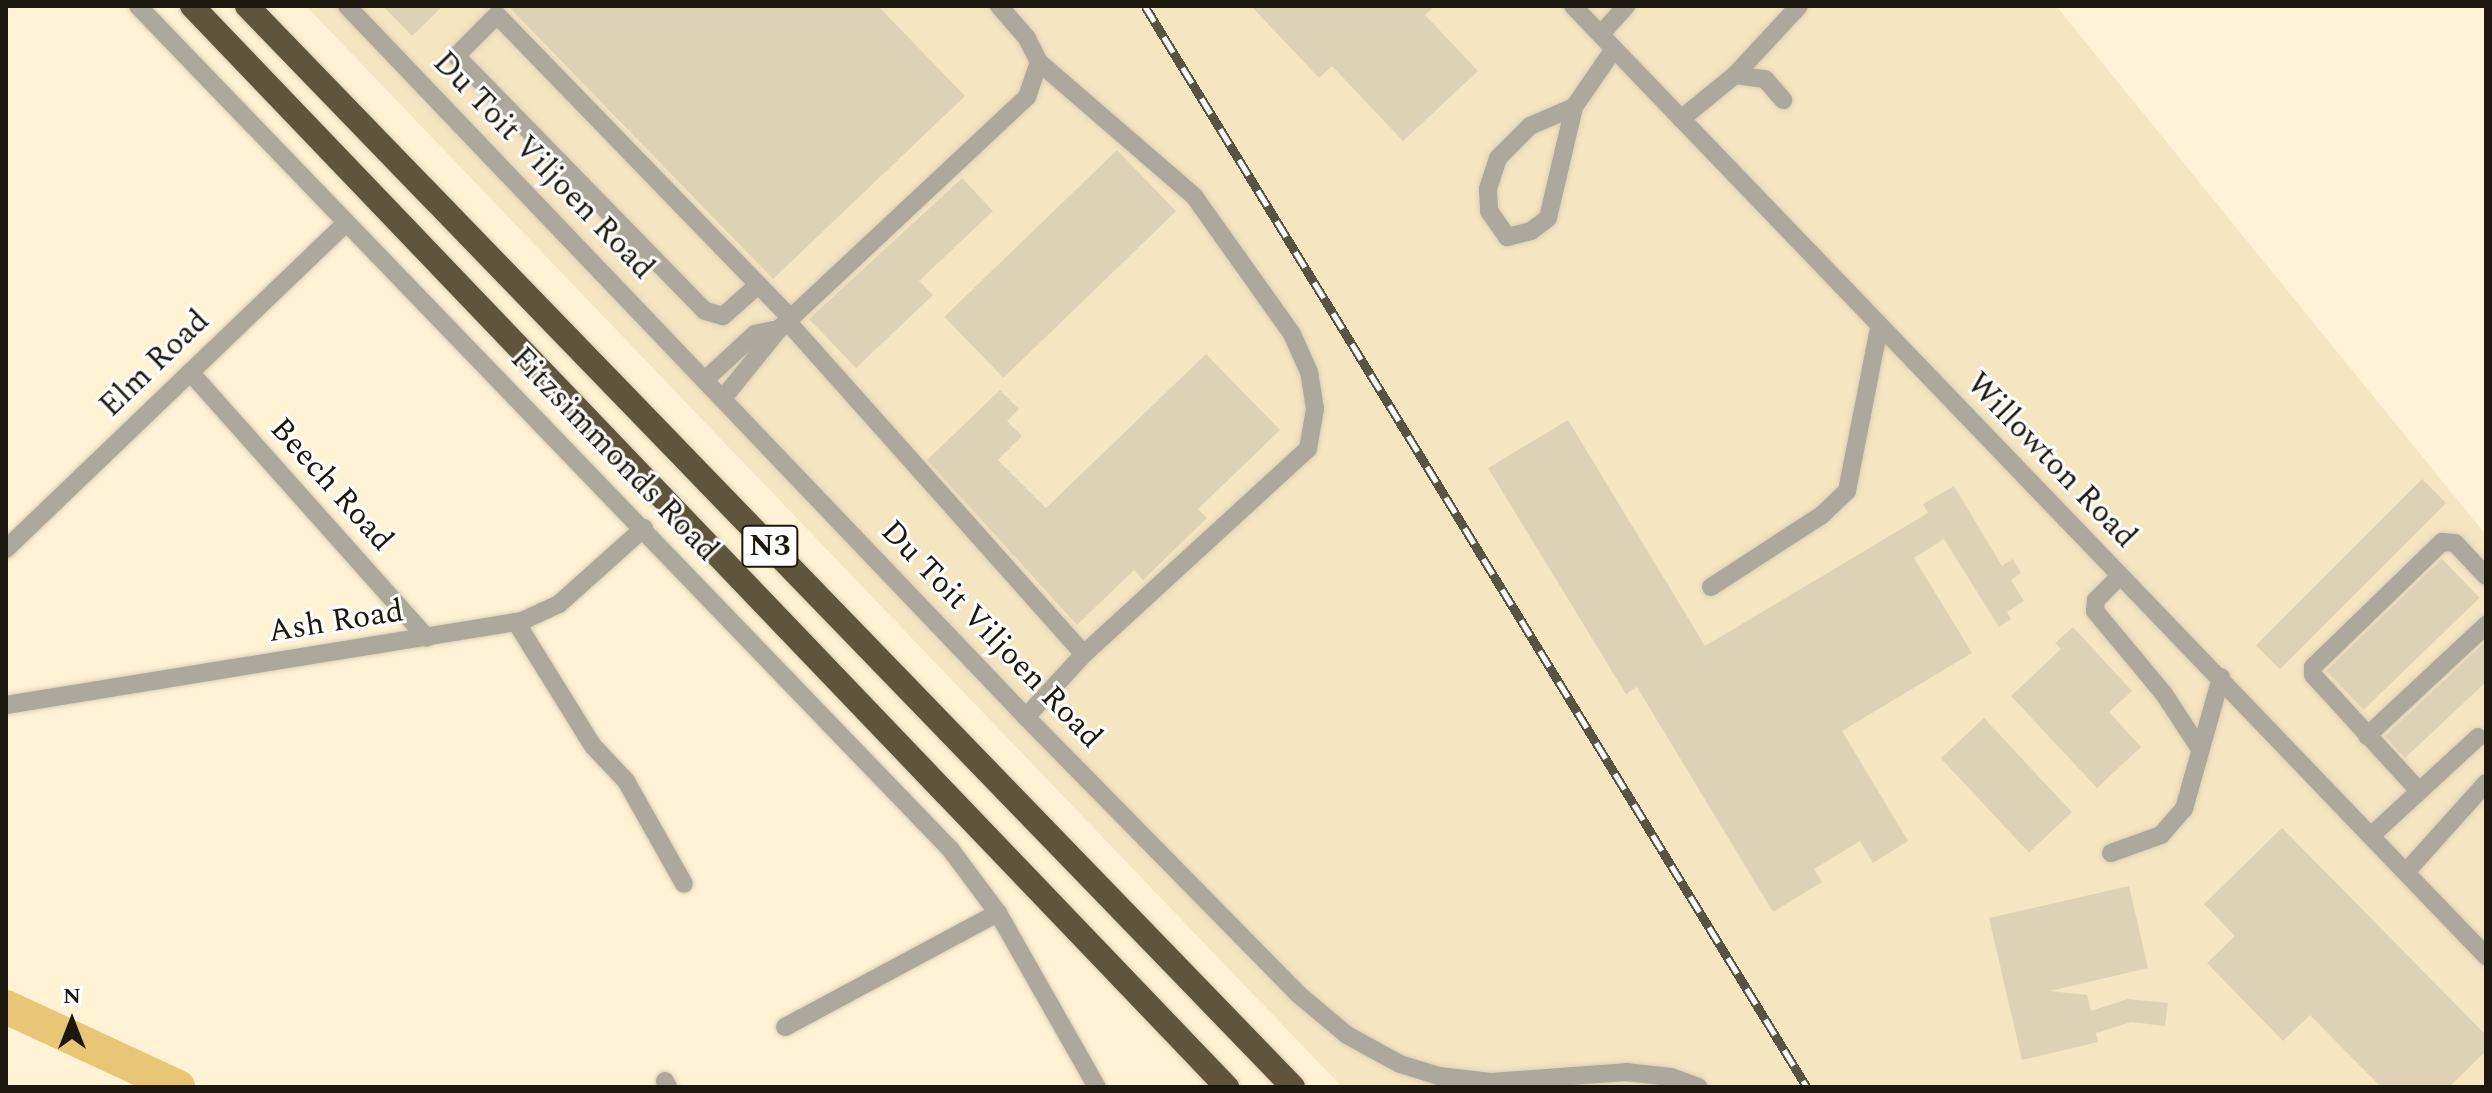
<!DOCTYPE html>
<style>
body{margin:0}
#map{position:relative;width:2492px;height:1093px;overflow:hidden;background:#fff2d5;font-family:Spectral,serif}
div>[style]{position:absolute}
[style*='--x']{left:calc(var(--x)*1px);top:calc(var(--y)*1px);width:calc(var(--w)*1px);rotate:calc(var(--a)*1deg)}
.built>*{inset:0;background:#f5e5c1}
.river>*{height:34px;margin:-17px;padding:0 17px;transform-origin:17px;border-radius:17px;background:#e9c675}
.building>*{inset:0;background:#ded2b6;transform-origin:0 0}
.roads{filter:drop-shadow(0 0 2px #dbcfb5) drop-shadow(0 0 2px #dbcfb5)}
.minor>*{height:18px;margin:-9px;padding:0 9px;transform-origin:9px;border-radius:9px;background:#ada89c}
.highway>*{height:24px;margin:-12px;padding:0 12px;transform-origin:12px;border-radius:12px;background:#5f543c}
.rail>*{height:9px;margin-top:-4.5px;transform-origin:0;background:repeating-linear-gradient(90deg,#fff 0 18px,#5a5344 0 36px);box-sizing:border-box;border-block:2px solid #5a5344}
span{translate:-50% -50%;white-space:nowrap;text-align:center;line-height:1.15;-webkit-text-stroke:6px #fff;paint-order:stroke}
.shield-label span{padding:2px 6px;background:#fff;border:2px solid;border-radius:6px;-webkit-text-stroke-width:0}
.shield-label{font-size:30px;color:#1c180e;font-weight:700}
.street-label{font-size:32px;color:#1c180e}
.frame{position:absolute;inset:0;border:8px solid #1c180e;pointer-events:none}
.north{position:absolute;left:32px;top:981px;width:80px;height:80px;-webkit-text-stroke:6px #fff;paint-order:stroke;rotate:0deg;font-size:22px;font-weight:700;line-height:32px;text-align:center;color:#1c180e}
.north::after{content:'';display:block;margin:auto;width:28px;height:36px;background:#1c180e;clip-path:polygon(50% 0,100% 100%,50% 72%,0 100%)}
</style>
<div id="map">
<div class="built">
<div style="clip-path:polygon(306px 6px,2056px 6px,2486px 535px,2486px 1087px,1342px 1087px)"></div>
</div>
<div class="river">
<div style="--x:6;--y:1007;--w:190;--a:24.9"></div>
</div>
<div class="building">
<div style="clip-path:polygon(383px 6px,443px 6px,412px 36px)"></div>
<div style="clip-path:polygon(508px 6px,878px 6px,965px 96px,773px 279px)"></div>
<div style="clip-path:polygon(1251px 6px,1434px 6px,1425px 15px,1478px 71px,1403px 141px,1332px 66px,1319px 78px)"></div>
<div style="left:1117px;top:150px;width:85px;height:240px;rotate:46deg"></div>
<div style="clip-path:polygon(962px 178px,993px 211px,919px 281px,933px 295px,856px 368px,809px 319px)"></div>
<div style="clip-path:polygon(1206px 354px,1280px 430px,1198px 509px,1207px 518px,1143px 580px,1134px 570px,1077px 625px,927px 460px,1000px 390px,1019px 409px,1007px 421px,1022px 436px,998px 460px,1046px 508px)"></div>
<div style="clip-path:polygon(1568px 420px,1705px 646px,1928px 513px,1923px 504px,1954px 486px,2002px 566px,2013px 559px,2021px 573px,2011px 580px,2024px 601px,2007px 612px,2011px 619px,1999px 627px,1944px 539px,1914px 558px,1972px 653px,1842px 731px,1908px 841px,1873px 863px,1860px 841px,1814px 869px,1822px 882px,1773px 912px,1637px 687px,1626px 694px,1488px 468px)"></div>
<div style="left:2422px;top:479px;width:34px;height:235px;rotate:45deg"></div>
<div style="left:2442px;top:559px;width:54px;height:161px;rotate:46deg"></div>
<div style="clip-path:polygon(2073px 627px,2132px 691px,2109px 712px,2141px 747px,2097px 788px,2011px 696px,2061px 649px,2055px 643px)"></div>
<div style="clip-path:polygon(2486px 641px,2486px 682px,2405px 758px,2385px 736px)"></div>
<div style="left:1984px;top:718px;width:129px;height:59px;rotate:47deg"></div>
<div style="clip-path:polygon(2282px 828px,2486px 1035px,2486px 1051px,2449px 1087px,2381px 1087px,2310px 1015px,2283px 1041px,2207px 963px,2235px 936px,2204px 904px)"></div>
<div style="clip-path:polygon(2129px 886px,2148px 968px,2050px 991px,2087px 995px,2091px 1011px,2128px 999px,2168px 1003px,2165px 1026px,2131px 1022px,2096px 1033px,2098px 1042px,2022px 1060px,1989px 918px)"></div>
</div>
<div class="roads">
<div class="minor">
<div style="--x:138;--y:6;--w:1172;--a:46.07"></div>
<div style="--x:951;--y:850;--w:79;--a:53.3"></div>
<div style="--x:998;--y:913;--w:200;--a:60.4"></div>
<div style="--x:347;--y:6;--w:983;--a:46.32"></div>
<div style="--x:1026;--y:717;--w:388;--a:45.5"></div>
<div style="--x:1298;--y:994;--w:64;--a:39.9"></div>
<div style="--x:1347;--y:1035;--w:60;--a:28.7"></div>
<div style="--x:1400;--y:1064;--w:41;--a:17.1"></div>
<div style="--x:1439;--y:1076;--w:52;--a:6.6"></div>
<div style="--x:1491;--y:1082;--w:135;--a:-4.2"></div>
<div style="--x:1626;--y:1072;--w:45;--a:6.3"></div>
<div style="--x:1671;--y:1077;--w:29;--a:20"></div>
<div style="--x:1573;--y:6;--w:1318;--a:46.14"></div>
<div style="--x:1601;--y:34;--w:38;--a:-48"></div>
<div style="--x:1735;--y:75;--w:94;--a:-47.2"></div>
<div style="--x:1574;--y:107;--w:48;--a:156.6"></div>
<div style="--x:1530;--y:126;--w:45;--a:135"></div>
<div style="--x:1498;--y:158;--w:33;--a:108"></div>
<div style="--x:1488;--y:189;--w:22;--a:87"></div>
<div style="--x:1489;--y:211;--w:32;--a:55"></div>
<div style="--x:1507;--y:237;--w:25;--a:-14"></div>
<div style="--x:1531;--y:231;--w:21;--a:-37"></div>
<div style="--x:1548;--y:218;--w:114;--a:-76.8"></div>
<div style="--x:1574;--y:107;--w:70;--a:-55.4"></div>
<div style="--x:1681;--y:119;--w:70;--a:-39.2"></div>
<div style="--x:1735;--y:75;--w:30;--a:8"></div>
<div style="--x:1765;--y:79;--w:28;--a:49"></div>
<div style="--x:758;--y:285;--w:47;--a:138.5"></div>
<div style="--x:723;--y:316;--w:19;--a:-164"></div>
<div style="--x:705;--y:311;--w:356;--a:-134.3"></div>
<div style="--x:456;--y:56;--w:58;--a:-45"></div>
<div style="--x:497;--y:15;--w:422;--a:45.9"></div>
<div style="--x:787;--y:321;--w:446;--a:48.3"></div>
<div style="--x:1084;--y:654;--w:304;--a:-42.5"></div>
<div style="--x:1308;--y:449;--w:41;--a:-80.1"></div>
<div style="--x:1315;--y:409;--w:37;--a:-99"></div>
<div style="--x:1309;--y:372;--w:42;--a:-114.1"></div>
<div style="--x:1292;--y:334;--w:169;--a:-125.4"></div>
<div style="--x:1194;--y:196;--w:205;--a:-139.2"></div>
<div style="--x:190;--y:372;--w:356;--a:48.3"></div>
<div style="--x:706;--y:379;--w:67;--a:-42.6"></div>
<div style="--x:755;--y:334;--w:25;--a:-12"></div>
<div style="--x:724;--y:397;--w:87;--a:-51"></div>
<div style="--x:779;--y:329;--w:340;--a:-43.1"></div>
<div style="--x:1027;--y:97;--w:37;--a:-71"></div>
<div style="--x:1039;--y:62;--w:27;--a:-117"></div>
<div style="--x:1027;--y:38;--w:43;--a:-131.2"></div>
<div style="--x:6;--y:549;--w:471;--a:-43.8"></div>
<div style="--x:2120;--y:576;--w:34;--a:135"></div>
<div style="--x:2096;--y:600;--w:11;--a:95"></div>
<div style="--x:2095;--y:611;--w:108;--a:50.3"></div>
<div style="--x:2164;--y:694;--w:62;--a:56.8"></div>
<div style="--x:1711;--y:587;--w:132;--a:-33"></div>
<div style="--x:1822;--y:515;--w:35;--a:-44"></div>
<div style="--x:1847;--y:491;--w:166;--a:-78.9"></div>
<div style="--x:516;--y:622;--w:146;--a:58.2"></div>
<div style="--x:593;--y:746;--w:48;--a:46.7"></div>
<div style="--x:626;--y:781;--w:118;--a:60.6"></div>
<div style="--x:6;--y:705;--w:523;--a:-9.25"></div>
<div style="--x:522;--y:621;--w:41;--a:-24.7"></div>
<div style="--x:559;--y:604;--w:114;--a:-41.8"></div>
<div style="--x:1026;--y:717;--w:86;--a:-47.4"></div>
<div style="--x:2367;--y:736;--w:163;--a:-43"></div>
<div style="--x:2419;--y:791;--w:157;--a:-132.4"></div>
<div style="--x:2313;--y:675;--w:8;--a:-90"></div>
<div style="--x:2313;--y:667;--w:180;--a:-44.1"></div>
<div style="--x:2442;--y:542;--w:13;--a:4"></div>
<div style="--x:2455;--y:543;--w:45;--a:46.8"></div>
<div style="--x:2373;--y:834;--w:143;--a:-42.7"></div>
<div style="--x:2111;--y:853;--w:53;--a:-19.8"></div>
<div style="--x:2161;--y:835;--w:35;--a:-49"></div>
<div style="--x:2184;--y:809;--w:137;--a:-74.3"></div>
<div style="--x:2407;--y:871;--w:118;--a:-48.1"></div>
<div style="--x:785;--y:1027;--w:242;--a:-28.2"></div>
<div style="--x:665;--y:1081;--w:7;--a:63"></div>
</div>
<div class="highway">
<div style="--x:192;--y:6;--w:1497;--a:46.25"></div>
<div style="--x:247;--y:6;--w:1504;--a:45.94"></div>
</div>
</div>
<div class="rail">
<div style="--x:1145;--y:6;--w:1268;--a:58.52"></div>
</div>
<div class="shield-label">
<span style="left:770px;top:546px">N3</span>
</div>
<div class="street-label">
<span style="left:543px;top:166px;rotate:46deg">Du Toit Viljoen Road</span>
<span style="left:155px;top:364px;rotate:-44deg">Elm Road</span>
<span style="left:614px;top:455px;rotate:46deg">Fitzsimmonds Road</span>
<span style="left:2051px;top:461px;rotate:46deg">Willowton Road</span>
<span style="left:331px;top:485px;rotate:48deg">Beech Road</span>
<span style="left:336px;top:622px;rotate:-9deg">Ash Road</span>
<span style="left:991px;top:635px;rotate:46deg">Du Toit Viljoen Road</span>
</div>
<div class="frame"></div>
<div class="north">N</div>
</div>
